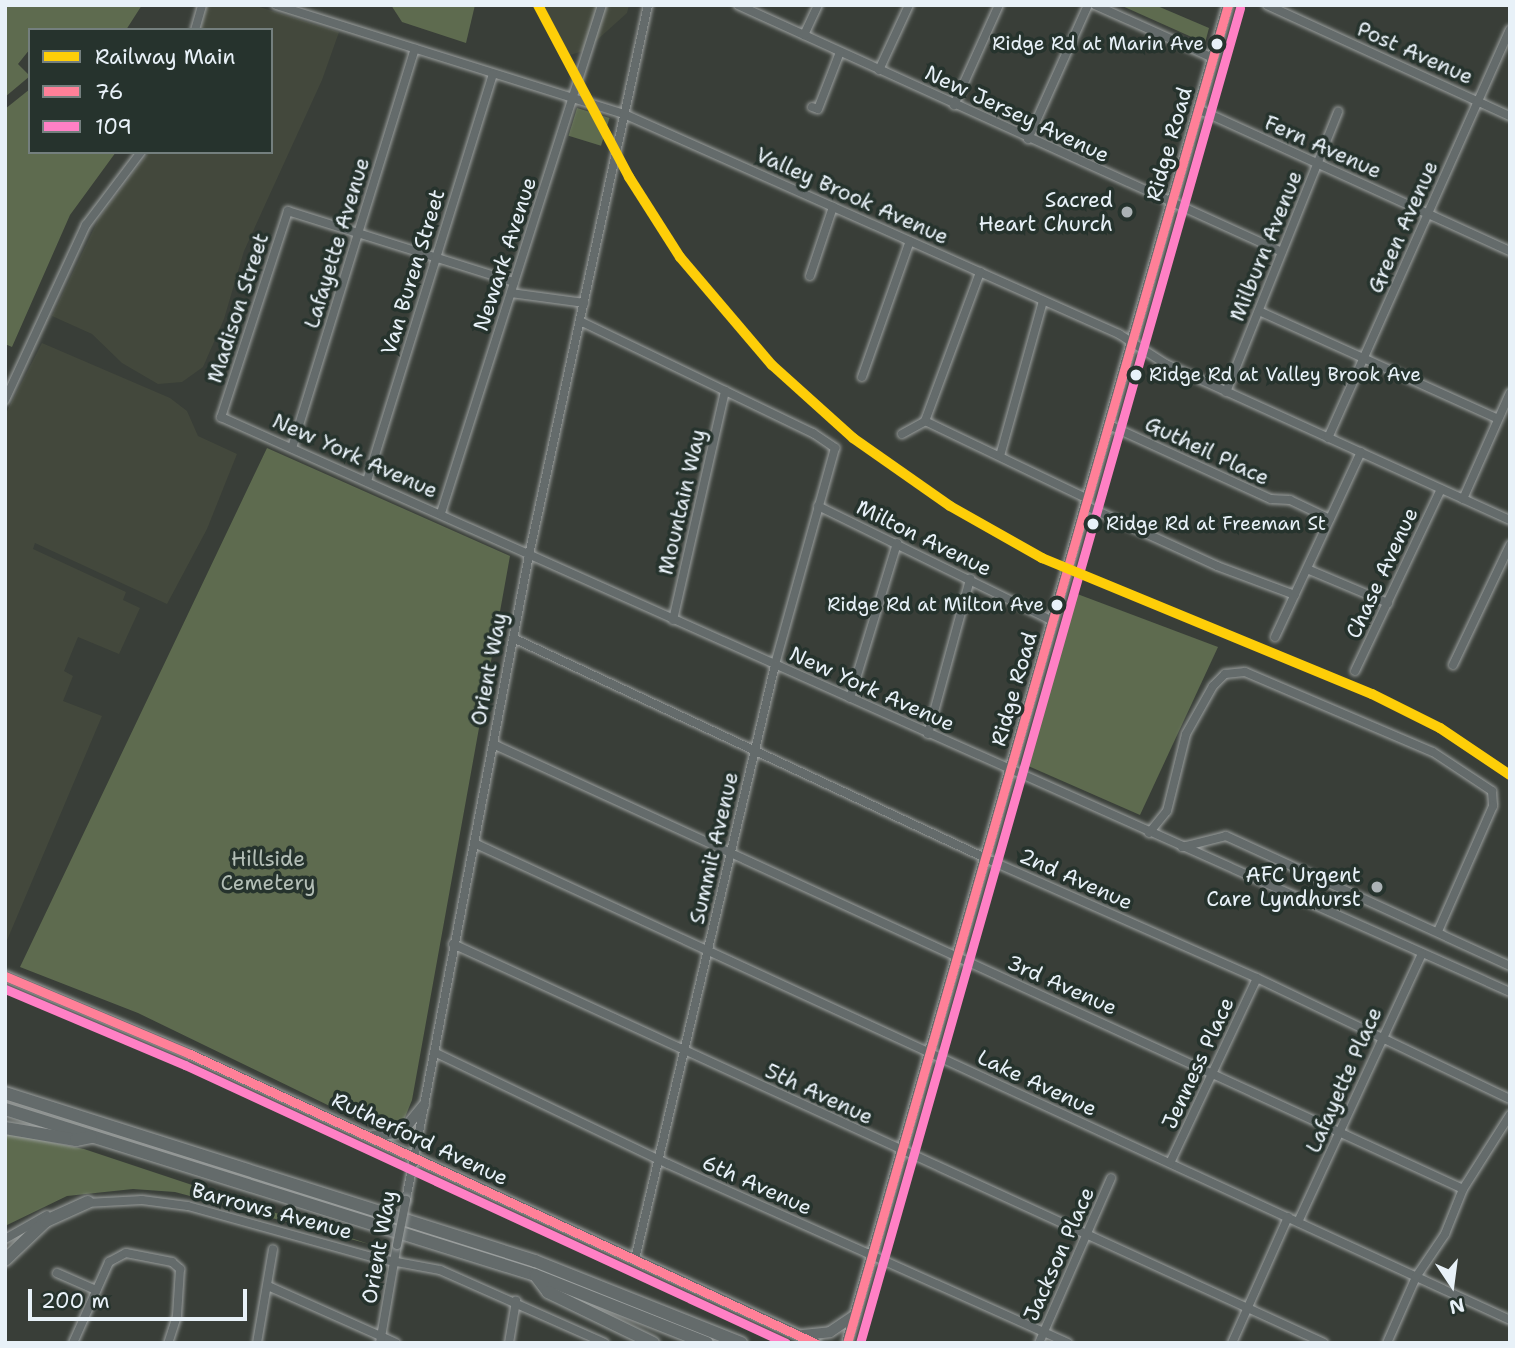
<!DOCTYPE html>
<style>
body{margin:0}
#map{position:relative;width:1515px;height:1348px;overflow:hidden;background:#393e38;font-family:"Shantell Sans",sans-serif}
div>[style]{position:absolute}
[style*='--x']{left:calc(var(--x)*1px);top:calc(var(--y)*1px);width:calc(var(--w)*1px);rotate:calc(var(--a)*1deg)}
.built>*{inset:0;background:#43483c}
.green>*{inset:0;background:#5e6b4f;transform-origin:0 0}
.roads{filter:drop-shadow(0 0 2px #9ca09f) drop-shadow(0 0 2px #9ca09f)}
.minor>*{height:8px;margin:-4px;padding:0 4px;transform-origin:4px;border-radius:4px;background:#646b6b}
.major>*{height:10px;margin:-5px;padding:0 5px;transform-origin:5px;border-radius:5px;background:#646b6b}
.highway>*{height:12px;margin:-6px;padding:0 6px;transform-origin:6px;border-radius:6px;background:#646b6b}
.bridges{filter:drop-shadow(0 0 2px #9ca09f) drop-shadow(0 0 2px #9ca09f)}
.minor-bridge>*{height:8px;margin:-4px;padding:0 4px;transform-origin:4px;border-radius:4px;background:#646b6b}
.bus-1>*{height:9px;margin:-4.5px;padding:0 4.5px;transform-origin:4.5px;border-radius:4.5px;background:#ff8098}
.bus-2>*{height:9px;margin:-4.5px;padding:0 4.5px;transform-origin:4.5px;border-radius:4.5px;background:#ff80c5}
.rail-1>*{height:10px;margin:-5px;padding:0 5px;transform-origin:5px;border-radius:5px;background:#fece08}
.dots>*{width:19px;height:19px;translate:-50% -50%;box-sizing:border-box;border:4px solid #26332d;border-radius:50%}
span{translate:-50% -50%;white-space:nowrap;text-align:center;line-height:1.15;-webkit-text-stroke:7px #26332d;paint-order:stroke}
.bus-label{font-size:19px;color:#e8f1f8}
.right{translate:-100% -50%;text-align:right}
.left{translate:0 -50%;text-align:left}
.street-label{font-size:21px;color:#e8f1f8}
.poi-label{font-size:21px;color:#e8f1f8}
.park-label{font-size:21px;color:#b3beb6}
.frame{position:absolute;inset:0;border:7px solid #e8f1f8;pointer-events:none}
.legend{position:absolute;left:28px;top:28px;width:245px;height:126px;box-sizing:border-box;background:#26332d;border:2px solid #747f7e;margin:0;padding:9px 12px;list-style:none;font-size:21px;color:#e8f1f8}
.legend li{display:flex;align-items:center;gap:14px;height:35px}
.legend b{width:35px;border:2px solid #747f7e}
.north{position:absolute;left:1417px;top:1250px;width:70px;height:70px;-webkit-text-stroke:5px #26332d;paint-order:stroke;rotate:167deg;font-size:19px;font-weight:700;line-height:28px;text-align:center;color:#e8f1f8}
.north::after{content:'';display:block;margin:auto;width:24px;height:32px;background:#e8f1f8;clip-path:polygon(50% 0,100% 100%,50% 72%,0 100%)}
.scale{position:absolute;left:28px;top:1289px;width:219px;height:32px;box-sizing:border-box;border:4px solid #e8f1f8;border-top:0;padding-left:9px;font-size:21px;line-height:24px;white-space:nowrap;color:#e8f1f8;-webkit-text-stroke:5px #26332d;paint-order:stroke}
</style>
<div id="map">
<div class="built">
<div style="clip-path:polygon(207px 5px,253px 5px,339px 32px,322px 80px,244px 251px,224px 319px,203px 367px,182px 382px,158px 384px,122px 363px,92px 334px,52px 316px,99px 218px,149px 152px,271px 152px,271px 30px,200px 30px)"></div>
<div style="clip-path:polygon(535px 5px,629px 5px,627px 13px,586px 50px,561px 58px)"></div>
<div style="clip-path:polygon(42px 343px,170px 398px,187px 411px,198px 436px,237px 454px,207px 529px,167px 604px,35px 543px,33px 549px,126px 592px,123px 600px,140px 608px,119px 654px,78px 637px,64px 671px,73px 676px,63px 701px,102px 716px,5px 945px,5px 415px)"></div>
</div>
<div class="green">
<div style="clip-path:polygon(5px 5px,142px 5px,126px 30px,30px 30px,30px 49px,18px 64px,30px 76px,5px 97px)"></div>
<div style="clip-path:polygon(391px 5px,475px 5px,466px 43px,402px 22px)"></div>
<div style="clip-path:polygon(1120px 5px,1155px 5px,1209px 28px,1205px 43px)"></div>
<div style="clip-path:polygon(30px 89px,30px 152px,116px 152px,70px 215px,12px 347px,5px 344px,5px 109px)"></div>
<div style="left:577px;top:108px;width:34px;height:29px;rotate:17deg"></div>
<div style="clip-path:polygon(267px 448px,510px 556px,412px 1100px,402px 1125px,377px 1129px,138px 1013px,20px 967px)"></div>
<div style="clip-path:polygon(1072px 592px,1218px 647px,1140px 815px,1026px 765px)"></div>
<div style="clip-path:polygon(5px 1133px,84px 1149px,369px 1244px,175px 1192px,133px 1189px,67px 1196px,5px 1226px)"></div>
</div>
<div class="roads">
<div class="minor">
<div style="--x:276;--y:5;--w:365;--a:17.4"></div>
<div style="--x:624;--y:114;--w:542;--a:23.96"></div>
<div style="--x:1119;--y:334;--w:56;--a:32.6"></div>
<div style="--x:1166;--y:364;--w:378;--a:24.4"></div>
<div style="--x:738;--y:5;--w:597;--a:24.42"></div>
<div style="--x:1095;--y:5;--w:129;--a:24.2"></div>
<div style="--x:1267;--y:5;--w:267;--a:24.6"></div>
<div style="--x:195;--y:30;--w:26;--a:-74"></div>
<div style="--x:804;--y:35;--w:33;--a:-65"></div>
<div style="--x:879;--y:70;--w:72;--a:-65.2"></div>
<div style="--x:954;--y:105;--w:110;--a:-65.8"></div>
<div style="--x:812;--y:107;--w:6;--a:18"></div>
<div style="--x:818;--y:109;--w:61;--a:-68.9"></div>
<div style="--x:1198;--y:109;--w:343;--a:24.5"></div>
<div style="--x:1028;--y:139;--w:147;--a:-65.9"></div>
<div style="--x:810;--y:276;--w:73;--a:-71.6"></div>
<div style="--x:514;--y:282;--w:237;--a:-162.6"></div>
<div style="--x:288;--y:211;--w:217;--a:108"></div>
<div style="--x:221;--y:417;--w:1411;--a:24.04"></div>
<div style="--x:511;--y:293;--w:74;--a:7.8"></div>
<div style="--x:1259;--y:311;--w:262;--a:24.3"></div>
<div style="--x:580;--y:321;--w:259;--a:25.7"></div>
<div style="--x:813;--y:433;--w:27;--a:34"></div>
<div style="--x:835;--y:448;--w:225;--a:105.5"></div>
<div style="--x:775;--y:665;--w:610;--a:103.26"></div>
<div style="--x:862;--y:377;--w:144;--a:-70.6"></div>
<div style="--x:1226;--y:392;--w:302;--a:-68.2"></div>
<div style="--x:5;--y:400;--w:193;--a:-65.2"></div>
<div style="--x:86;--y:225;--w:91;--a:-53"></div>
<div style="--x:925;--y:421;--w:181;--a:25.6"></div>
<div style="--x:1109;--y:425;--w:178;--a:24.6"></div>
<div style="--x:1271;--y:499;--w:19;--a:3"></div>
<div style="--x:1290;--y:500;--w:44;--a:25.4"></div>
<div style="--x:902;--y:434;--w:26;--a:-29"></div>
<div style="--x:925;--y:421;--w:159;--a:-69.7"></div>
<div style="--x:1328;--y:438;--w:447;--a:-66"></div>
<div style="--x:292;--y:448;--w:418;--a:-72.9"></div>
<div style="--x:1000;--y:456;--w:161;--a:-74.5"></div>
<div style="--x:367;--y:481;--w:426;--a:-72.8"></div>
<div style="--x:1463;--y:499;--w:116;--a:-66.1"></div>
<div style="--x:818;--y:506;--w:262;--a:26.1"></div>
<div style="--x:1086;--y:506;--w:144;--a:24.6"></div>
<div style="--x:1217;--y:566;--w:83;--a:20.4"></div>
<div style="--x:441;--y:513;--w:533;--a:-72.42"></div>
<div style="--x:1307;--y:569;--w:88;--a:22.8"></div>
<div style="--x:673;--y:620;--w:235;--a:-77.2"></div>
<div style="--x:1275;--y:637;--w:204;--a:-65.1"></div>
<div style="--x:513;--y:638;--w:533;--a:24.98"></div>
<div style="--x:996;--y:863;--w:285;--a:23.8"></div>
<div style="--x:1257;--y:978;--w:280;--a:25.6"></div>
<div style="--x:1453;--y:665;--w:133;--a:-64.6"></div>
<div style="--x:1355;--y:671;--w:201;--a:-64.7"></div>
<div style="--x:850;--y:698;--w:162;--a:-73.1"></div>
<div style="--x:928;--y:734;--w:161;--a:-74.8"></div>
<div style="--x:493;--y:744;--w:1067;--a:24.64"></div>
<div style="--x:1149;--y:833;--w:28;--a:-51"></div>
<div style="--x:1167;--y:811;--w:79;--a:-76.1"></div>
<div style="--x:1186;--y:734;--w:55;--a:-60.6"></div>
<div style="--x:1213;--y:686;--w:17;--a:-45"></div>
<div style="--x:1225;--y:674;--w:20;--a:-6"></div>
<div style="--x:1245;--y:672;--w:204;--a:23.1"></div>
<div style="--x:1433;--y:752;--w:71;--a:33.5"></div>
<div style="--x:1492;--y:791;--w:15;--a:86"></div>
<div style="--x:1493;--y:806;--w:137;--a:113.7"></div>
<div style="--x:474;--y:843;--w:1141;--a:24.72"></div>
<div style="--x:1182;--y:847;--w:45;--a:-14"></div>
<div style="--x:1226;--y:836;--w:312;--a:24.6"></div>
<div style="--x:453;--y:944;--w:958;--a:24.61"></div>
<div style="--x:434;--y:1052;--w:259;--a:25.6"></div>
<div style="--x:668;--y:1164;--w:438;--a:24.1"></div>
<div style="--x:1170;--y:1163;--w:204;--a:-64.8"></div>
<div style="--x:406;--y:1200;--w:657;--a:-79.2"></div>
<div style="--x:529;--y:555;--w:563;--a:-77.79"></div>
<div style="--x:86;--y:1203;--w:56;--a:-3.1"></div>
<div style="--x:142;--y:1200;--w:46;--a:7.4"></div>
<div style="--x:188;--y:1206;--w:194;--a:15.5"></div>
<div style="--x:375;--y:1258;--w:66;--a:10.5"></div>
<div style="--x:440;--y:1270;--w:180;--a:23.9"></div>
<div style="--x:1298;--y:1222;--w:295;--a:-65.2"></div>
<div style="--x:5;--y:1239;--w:48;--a:-29.7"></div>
<div style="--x:57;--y:1273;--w:43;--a:23.6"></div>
<div style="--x:268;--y:1286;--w:140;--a:24"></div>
<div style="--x:73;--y:1343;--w:89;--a:-66"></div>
<div style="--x:109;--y:1262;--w:19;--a:-28"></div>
<div style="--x:126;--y:1253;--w:47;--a:11.1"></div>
<div style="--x:172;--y:1262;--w:11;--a:41"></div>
<div style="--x:180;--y:1269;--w:47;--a:93.7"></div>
<div style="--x:177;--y:1316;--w:28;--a:108"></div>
<div style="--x:257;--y:1343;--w:95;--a:-80.3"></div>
<div style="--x:380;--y:1343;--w:99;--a:-80.2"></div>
<div style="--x:509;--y:1343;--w:43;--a:-80.5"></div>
<div style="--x:1039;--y:1343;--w:180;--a:-66.4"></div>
<div style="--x:1232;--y:1343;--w:138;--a:-66"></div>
<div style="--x:1387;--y:1343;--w:72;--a:-66.3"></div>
<div style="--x:1416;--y:1277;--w:52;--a:-56"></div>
<div style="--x:1445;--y:1234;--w:48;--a:-68.2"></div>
<div style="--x:1463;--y:1189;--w:88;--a:-57.6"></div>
</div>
<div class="major">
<div style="--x:5;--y:976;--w:201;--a:22.9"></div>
<div style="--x:190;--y:1054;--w:689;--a:24.78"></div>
<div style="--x:373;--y:1136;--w:29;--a:-8"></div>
<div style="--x:402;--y:1132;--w:35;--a:-51"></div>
<div style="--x:803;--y:1335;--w:27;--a:-6"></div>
<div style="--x:830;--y:1332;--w:30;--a:-34"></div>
<div style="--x:847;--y:1343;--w:1391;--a:-74.11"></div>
</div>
<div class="highway">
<div style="--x:5;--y:1093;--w:556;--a:17.59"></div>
<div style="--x:535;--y:1261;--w:222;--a:21.7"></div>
<div style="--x:5;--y:1109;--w:555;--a:17.39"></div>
<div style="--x:535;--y:1275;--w:185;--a:21.6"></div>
<div style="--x:5;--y:1128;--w:72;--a:9.6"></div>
<div style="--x:76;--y:1140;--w:15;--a:-11"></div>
<div style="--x:5;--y:1260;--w:57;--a:-43.6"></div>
<div style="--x:46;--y:1221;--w:46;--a:-24.3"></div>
<div style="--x:536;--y:1276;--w:20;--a:53"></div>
<div style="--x:548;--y:1292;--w:117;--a:25.9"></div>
</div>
</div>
<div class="bridges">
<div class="minor-bridge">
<div style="--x:397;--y:1245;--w:46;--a:-78.7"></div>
</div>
</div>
<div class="bus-1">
<div style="--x:5;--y:976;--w:201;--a:22.9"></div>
<div style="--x:190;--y:1054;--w:689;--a:24.82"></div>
<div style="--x:847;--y:1343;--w:1391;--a:-74.11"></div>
</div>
<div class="bus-2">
<div style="--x:5;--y:989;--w:195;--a:22.9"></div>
<div style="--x:185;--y:1065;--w:662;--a:24.82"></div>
<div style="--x:860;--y:1343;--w:1388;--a:-74.11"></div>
</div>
<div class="rail-1">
<div style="--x:538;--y:5;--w:195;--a:62.1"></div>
<div style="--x:629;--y:177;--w:95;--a:57.5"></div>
<div style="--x:680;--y:257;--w:142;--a:49.6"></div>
<div style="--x:772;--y:365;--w:109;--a:42"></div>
<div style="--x:853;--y:438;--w:118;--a:35"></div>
<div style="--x:950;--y:506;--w:106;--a:29.5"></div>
<div style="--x:1042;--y:558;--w:357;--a:22.4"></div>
<div style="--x:1372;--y:694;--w:76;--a:26.6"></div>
<div style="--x:1440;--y:728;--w:84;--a:33.9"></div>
</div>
<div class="dots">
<div style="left:1217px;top:44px;background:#e8f1f8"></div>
<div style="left:1127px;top:212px;background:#abb2b5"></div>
<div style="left:1136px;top:375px;background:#e8f1f8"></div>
<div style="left:1093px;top:524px;background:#e8f1f8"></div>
<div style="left:1057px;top:605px;background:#e8f1f8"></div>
<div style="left:1377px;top:887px;background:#abb2b5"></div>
</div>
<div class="bus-label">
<span class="right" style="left:1204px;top:44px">Ridge Rd at Marin Ave</span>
<span class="left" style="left:1149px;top:375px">Ridge Rd at Valley Brook Ave</span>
<span class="left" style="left:1106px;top:524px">Ridge Rd at Freeman St</span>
<span class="right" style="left:1044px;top:605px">Ridge Rd at Milton Ave</span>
</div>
<div class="street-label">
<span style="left:1415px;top:53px;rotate:24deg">Post Avenue</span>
<span style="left:1017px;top:114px;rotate:25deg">New Jersey Avenue</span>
<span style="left:1169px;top:144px;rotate:-74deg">Ridge Road</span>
<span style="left:1323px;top:147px;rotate:24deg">Fern Avenue</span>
<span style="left:852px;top:196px;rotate:24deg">Valley Brook Avenue</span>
<span style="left:1403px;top:227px;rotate:-66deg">Green Avenue</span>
<span style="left:337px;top:243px;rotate:-73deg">Lafayette Avenue</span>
<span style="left:1266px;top:246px;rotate:-68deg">Milburn Avenue</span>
<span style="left:505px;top:254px;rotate:-72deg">Newark Avenue</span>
<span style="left:413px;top:272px;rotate:-73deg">Van Buren Street</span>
<span style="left:238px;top:308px;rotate:-72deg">Madison Street</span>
<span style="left:1207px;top:451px;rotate:25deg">Gutheil Place</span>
<span style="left:355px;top:456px;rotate:24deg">New York Avenue</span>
<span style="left:682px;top:502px;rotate:-77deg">Mountain Way</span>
<span style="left:924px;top:538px;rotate:26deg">Milton Avenue</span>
<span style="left:1382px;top:573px;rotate:-65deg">Chase Avenue</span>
<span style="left:489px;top:669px;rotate:-79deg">Orient Way</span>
<span style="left:872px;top:689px;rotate:24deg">New York Avenue</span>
<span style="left:1014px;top:689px;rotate:-74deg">Ridge Road</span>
<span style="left:714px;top:848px;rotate:-77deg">Summit Avenue</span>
<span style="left:1076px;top:879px;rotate:24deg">2nd Avenue</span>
<span style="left:1062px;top:985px;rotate:24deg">3rd Avenue</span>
<span style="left:1198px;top:1063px;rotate:-65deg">Jenness Place</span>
<span style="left:1344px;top:1080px;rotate:-66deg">Lafayette Place</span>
<span style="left:1037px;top:1083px;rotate:25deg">Lake Avenue</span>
<span style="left:819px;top:1094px;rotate:25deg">5th Avenue</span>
<span style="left:420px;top:1139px;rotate:25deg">Rutherford Avenue</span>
<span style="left:757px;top:1185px;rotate:24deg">6th Avenue</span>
<span style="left:272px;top:1211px;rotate:15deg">Barrows Avenue</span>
<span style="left:379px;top:1247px;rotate:-80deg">Orient Way</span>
<span style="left:1059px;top:1254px;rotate:-66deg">Jackson Place</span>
</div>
<div class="poi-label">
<span class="right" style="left:1113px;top:212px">Sacred<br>Heart Church</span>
<span class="right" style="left:1361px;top:887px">AFC Urgent<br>Care Lyndhurst</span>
</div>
<div class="park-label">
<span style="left:268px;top:871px">Hillside<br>Cemetery</span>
</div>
<div class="frame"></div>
<ul class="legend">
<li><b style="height:9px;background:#fece08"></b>Railway Main</li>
<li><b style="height:9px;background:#ff8098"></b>76</li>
<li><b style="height:9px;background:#ff80c5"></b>109</li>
</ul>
<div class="north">N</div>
<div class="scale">200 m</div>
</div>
